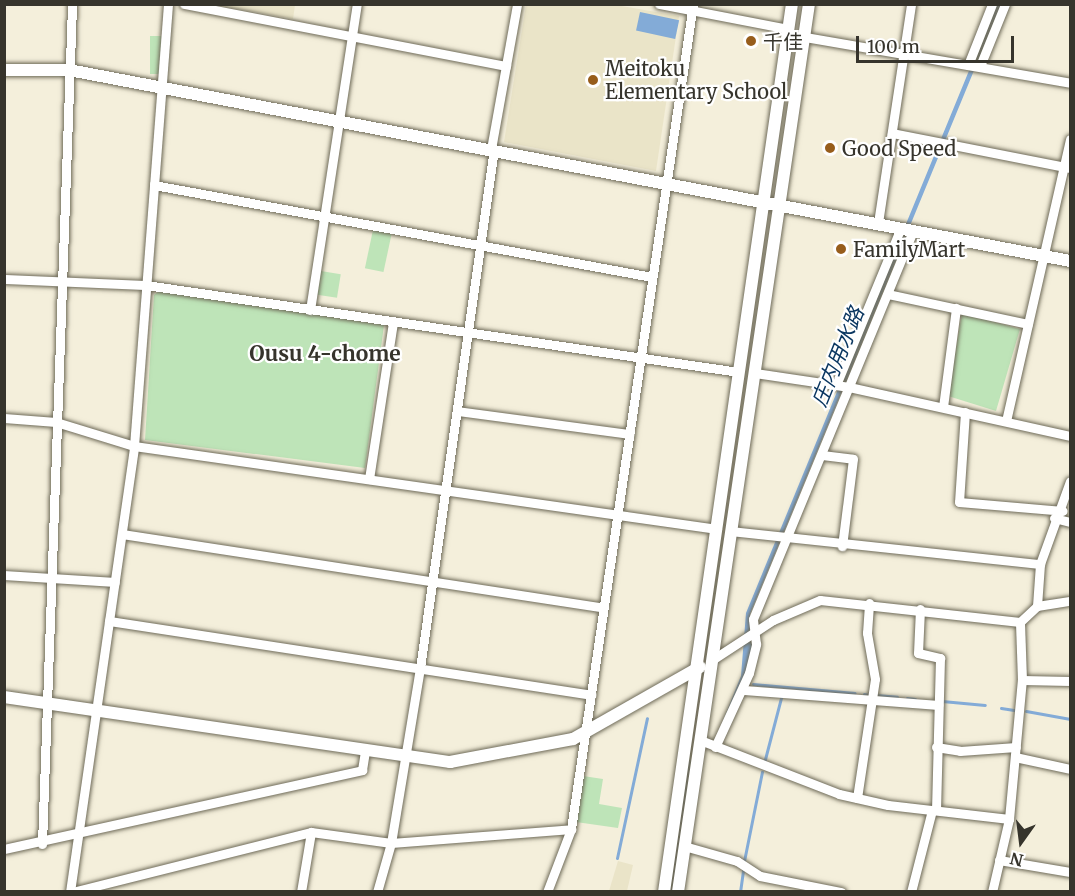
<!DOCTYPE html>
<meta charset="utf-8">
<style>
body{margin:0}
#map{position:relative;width:1075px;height:896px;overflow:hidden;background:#f4efdb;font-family:Merriweather,"Noto Sans JP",serif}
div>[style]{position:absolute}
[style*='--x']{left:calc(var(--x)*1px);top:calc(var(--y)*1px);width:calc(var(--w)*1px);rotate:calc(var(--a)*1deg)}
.built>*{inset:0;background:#eae4c8}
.green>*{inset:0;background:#bee4b8;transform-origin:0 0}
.water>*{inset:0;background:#83abd7;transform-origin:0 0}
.stream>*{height:3px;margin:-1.5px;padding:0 1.5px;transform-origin:1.5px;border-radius:1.5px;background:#83abd7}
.roads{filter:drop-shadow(0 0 2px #6e6a58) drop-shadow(0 0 2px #6e6a58)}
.minor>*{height:9px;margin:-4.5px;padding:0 4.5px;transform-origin:4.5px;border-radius:4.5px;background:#fff}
.tertiary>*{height:12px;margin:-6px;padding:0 6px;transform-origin:6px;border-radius:6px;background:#fff}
.dots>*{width:16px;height:16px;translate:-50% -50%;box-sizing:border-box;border:3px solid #fff;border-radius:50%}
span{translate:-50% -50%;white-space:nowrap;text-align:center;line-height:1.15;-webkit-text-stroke:4.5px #fff;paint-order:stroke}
.poi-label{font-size:20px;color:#36342c}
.left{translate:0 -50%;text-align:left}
.neighbourhood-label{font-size:21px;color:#36342c;font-weight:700}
.water-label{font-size:21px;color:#0b3761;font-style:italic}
.frame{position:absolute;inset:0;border:6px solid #36342c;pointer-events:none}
.north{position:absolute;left:991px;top:812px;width:60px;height:60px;-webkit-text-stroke:4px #fff;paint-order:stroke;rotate:194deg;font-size:16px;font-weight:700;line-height:24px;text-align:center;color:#36342c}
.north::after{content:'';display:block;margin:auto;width:21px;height:27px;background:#36342c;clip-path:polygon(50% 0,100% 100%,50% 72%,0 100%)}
.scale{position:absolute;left:856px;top:36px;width:158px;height:27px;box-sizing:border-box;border:3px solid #36342c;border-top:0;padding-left:8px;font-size:18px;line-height:21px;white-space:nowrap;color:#36342c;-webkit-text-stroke:4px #fff;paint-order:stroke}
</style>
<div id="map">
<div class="built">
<div style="clip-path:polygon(217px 5px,295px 4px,295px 5px,293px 19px)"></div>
<div style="clip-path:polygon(526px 5px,616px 5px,679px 16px,656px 171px,504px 142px)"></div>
<div style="clip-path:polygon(618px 861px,633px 865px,627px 891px,609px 891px)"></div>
</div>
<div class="green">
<div style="left:150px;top:36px;width:11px;height:38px"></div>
<div style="left:373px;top:230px;width:19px;height:39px;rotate:12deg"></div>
<div style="left:321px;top:271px;width:20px;height:24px;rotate:9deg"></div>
<div style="clip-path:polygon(159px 291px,384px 325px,365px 468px,145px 440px,154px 295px)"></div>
<div style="clip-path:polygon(962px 313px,1020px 329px,996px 411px,948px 396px)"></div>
<div style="clip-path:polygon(583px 776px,603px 779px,599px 804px,622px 808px,618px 828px,576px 822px)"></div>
</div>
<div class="water">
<div style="clip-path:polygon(996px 5px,1001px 5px,750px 614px,752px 646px,744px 679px,722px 723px,741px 676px,746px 613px)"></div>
<div style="left:640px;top:12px;width:40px;height:19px;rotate:12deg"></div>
</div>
<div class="stream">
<div style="--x:753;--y:684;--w:102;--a:5"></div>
<div style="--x:864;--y:694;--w:6;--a:9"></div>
<div style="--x:876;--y:695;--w:21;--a:5"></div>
<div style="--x:907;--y:698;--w:8;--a:7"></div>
<div style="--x:942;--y:701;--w:43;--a:5.3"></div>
<div style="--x:1001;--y:708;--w:13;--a:9"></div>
<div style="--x:1026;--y:711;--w:45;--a:10.3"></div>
<div style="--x:764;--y:763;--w:71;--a:-75.4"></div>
<div style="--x:617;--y:858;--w:143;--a:-77.9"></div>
<div style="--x:744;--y:861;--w:91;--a:-78.6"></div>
<div style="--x:671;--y:892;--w:132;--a:-82.2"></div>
<div style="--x:740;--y:892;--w:22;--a:-82"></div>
</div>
<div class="roads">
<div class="minor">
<div style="--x:184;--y:4;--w:328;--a:10.9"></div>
<div style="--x:659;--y:4;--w:132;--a:10.9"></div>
<div style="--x:805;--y:37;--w:269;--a:9.8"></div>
<div style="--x:968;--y:65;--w:66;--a:-68.5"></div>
<div style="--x:980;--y:66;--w:67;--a:-68"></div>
<div style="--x:892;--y:133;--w:181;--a:11.1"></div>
<div style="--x:491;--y:149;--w:147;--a:-79.8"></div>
<div style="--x:154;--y:185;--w:506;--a:10.47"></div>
<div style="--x:878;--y:223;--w:221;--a:-81.4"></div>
<div style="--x:4;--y:279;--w:142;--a:2.4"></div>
<div style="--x:146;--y:285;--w:599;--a:8.35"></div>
<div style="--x:888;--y:294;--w:143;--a:12.1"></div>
<div style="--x:310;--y:310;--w:310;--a:-81.3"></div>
<div style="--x:755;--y:373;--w:95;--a:8.5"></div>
<div style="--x:849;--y:387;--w:226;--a:12.5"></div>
<div style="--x:836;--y:385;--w:171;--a:-67.6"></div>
<div style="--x:943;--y:407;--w:100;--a:-82.5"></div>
<div style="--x:457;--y:411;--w:174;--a:7.6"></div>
<div style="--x:965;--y:412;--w:90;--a:93.8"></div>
<div style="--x:959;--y:502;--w:104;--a:4.9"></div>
<div style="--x:4;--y:418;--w:52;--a:4.4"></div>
<div style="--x:56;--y:422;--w:82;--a:17.1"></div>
<div style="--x:134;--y:446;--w:589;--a:8.1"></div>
<div style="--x:1006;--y:421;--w:289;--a:-77.2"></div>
<div style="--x:822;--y:455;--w:31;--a:7"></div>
<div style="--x:853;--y:459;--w:88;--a:97.2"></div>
<div style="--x:369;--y:479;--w:159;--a:-81.3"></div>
<div style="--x:1054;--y:518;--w:16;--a:14"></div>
<div style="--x:730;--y:531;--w:312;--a:6.1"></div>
<div style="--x:122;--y:534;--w:487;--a:8.7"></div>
<div style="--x:4;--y:575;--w:111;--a:3.6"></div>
<div style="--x:1037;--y:606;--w:42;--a:-85.9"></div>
<div style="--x:1040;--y:564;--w:88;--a:-70.1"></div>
<div style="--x:920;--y:609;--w:44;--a:92.6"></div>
<div style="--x:918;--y:653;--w:23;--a:13"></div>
<div style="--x:940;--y:658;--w:152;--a:91.5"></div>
<div style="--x:109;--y:621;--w:488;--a:8.7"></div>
<div style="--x:712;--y:660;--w:73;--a:-33.3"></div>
<div style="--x:773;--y:620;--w:51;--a:-23.1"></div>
<div style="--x:820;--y:600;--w:201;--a:6.3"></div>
<div style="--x:1020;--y:622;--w:23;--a:-43"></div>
<div style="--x:1037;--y:606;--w:33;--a:-9"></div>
<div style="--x:1022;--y:680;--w:48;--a:1.2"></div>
<div style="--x:744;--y:690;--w:195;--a:4.4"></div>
<div style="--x:700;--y:740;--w:149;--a:21.2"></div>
<div style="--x:839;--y:794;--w:50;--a:12.7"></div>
<div style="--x:888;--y:805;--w:122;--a:6.6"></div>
<div style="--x:715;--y:747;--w:81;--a:-65.3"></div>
<div style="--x:749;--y:673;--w:30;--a:-76"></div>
<div style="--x:756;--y:644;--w:25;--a:-97"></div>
<div style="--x:753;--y:619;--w:421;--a:-67.6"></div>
<div style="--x:936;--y:747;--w:24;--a:9"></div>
<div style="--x:960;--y:751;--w:56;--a:-4.1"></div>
<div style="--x:1015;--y:757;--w:56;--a:12.3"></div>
<div style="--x:857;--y:798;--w:120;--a:-81.4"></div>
<div style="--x:875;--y:679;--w:47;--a:-99.9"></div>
<div style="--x:867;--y:633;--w:30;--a:-86"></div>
<div style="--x:42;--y:844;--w:841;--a:-87.95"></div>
<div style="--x:684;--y:846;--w:55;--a:15.8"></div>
<div style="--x:737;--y:861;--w:27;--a:33"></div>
<div style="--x:760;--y:876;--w:83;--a:11.2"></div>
<div style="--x:4;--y:849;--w:367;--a:-12.4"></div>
<div style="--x:362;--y:770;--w:18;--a:-81"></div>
<div style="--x:999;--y:860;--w:72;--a:9.6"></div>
<div style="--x:70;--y:892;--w:451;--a:-81.8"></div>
<div style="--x:134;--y:446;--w:443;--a:-85.6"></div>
<div style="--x:72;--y:892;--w:246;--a:-14.1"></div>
<div style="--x:311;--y:832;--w:81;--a:7.8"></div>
<div style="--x:391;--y:843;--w:181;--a:-4.4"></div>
<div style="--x:301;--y:892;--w:61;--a:-80.5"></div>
<div style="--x:377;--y:892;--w:51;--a:-74.1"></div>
<div style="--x:391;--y:843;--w:177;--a:-80.6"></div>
<div style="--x:420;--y:668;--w:524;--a:-81.89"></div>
<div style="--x:547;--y:892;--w:67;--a:-69.1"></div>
<div style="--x:571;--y:829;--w:834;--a:-81.59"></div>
<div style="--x:911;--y:892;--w:85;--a:-75.6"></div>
<div style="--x:992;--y:892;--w:75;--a:-76.9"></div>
<div style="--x:1009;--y:819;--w:140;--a:-84.7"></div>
<div style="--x:1022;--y:680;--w:58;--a:-92"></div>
</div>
<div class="tertiary">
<div style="--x:4;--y:70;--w:65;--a:0"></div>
<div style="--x:69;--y:70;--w:1019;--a:10.8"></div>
<div style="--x:4;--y:697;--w:451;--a:8.3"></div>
<div style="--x:450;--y:762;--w:125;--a:-10.6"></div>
<div style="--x:573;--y:739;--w:146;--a:-29.6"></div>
<div style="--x:664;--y:892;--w:897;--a:-81.8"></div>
<div style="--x:678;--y:892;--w:898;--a:-81.61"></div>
</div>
</div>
<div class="dots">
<div style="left:751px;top:41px;background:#975d1b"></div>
<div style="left:593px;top:80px;background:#975d1b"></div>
<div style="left:830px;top:148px;background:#975d1b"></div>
<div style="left:841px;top:249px;background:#975d1b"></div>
</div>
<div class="poi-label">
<span class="left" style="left:763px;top:41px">千佳</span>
<span class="left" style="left:605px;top:80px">Meitoku<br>Elementary School</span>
<span class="left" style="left:842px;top:148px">Good Speed</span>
<span class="left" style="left:853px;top:249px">FamilyMart</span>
</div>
<div class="neighbourhood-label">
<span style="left:325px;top:354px">Ousu 4-chome</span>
</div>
<div class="water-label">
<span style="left:838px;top:357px;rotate:-68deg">庄内用水路</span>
</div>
<div class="frame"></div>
<div class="north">N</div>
<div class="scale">100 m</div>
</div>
